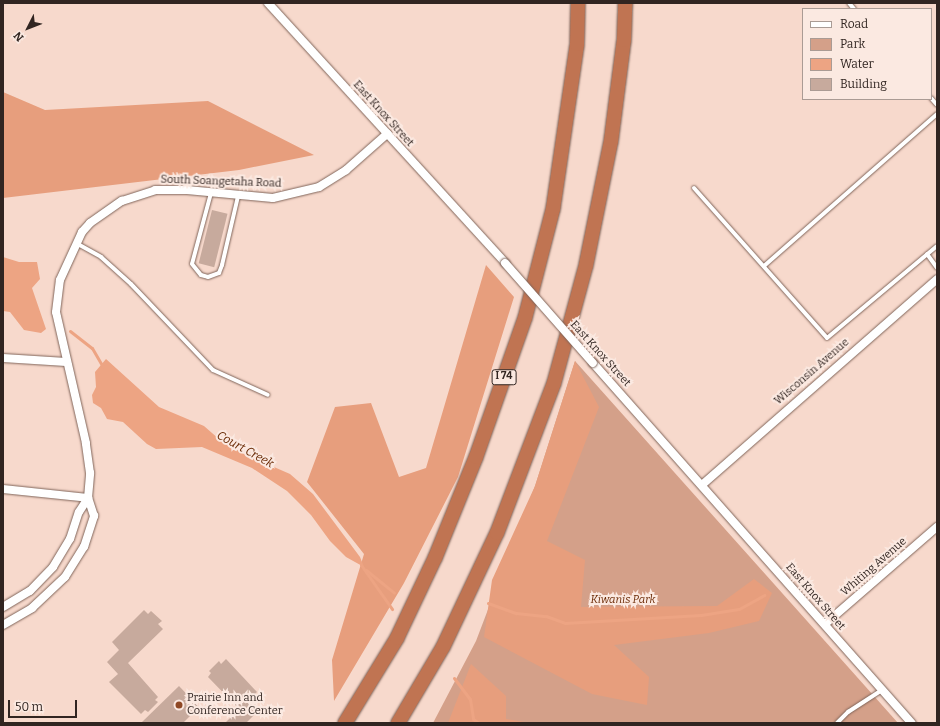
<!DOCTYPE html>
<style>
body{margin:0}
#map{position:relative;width:940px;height:726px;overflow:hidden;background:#f7d9cc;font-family:Bitter,serif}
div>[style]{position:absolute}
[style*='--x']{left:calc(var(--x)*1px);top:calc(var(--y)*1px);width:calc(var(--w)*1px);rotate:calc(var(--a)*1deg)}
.green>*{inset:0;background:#d4a089}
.forest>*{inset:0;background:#e79e7d}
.water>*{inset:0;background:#eda483}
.stream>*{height:3px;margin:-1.5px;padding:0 1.5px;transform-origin:1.5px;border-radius:1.5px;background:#eda483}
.building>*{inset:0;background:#c7aa9d;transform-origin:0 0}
.roads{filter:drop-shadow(0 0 1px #80655a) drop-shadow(0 0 1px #80655a)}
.service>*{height:4px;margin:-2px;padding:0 2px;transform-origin:2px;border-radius:2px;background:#fff}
.minor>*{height:8px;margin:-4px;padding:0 4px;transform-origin:4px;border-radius:4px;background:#fff}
.motorway>*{height:14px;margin:-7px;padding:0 7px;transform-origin:7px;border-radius:7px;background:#c07452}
.bridges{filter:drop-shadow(0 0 1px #80655a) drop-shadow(0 0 1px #80655a)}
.minor-bridge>*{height:8px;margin:-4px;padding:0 4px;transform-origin:4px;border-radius:4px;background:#fff}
.dots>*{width:11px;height:11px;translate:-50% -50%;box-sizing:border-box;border:2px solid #fbe9e1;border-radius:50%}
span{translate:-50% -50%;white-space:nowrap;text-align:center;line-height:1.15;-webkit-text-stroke:4px #fbe9e1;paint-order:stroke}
.shield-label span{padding:1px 3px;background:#fbe9e1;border:1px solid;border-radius:3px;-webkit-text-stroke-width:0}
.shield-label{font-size:10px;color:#312521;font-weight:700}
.street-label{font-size:11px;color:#312521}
.park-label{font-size:11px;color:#6d2c07;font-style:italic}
.poi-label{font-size:11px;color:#312521}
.left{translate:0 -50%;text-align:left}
.water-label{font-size:12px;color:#672701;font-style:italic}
.frame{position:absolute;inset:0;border:4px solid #312521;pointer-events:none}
.legend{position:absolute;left:802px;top:8px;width:130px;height:92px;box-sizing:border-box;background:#fbe9e1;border:1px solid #aa9b94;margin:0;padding:5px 7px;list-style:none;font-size:12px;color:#312521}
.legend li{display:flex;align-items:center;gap:8px;height:20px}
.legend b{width:20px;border:1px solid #aa9b94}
.north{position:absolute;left:8px;top:8px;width:40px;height:40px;-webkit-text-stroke:3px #fbe9e1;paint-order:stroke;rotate:228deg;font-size:11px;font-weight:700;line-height:16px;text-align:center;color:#312521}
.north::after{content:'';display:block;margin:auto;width:14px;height:18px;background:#312521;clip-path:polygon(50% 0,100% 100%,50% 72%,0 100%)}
.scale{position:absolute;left:8px;top:700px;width:69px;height:18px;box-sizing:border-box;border:2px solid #312521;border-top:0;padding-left:5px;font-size:12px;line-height:14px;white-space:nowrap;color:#312521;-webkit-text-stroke:3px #fbe9e1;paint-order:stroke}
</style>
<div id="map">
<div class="green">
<div style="clip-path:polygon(575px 361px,898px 723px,433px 723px,476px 641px,535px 486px)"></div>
</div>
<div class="forest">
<div style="clip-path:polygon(3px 92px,45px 110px,208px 101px,314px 155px,239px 170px,3px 198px)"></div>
<div style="clip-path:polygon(486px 265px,514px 297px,458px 477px,404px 583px,334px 701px,332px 660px,364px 554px,307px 482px,335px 407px,371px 403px,399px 477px,426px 468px)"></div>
<div style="clip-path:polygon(575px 361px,599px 407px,547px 541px,585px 560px,581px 607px,717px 606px,754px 579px,772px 593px,759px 621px,709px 633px,614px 645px,649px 677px,647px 705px,592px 694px,484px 637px,492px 580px,535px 486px)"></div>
<div style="clip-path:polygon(471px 664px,506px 696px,506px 719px,530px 723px,448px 723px)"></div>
</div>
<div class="water">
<div style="clip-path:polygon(3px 257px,19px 262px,37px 262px,40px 279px,32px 288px,46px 329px,41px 333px,24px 330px,10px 312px,3px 311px)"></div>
<div style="clip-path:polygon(106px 359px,159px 407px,204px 426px,220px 440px,244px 454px,290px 474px,313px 494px,360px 557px,364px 567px,346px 557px,330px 541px,311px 515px,287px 491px,252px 468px,202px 447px,156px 449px,147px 444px,123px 422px,107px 419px,101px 408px,93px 403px,92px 395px,96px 387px,95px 372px)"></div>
</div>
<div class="stream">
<div style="--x:70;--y:331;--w:28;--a:38"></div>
<div style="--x:92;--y:348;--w:22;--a:60"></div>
<div style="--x:361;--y:565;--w:54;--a:54.8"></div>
<div style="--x:366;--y:570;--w:36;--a:39"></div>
<div style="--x:488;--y:603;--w:30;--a:20"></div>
<div style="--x:516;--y:613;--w:30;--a:6"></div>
<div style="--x:546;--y:616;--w:20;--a:20"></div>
<div style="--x:565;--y:623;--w:136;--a:-3.4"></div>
<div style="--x:701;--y:615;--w:38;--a:-9"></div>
<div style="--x:739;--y:609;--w:29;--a:-29"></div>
<div style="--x:454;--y:678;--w:26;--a:53"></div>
<div style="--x:470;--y:699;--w:20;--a:81"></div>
<div style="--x:473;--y:719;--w:7;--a:34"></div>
</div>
<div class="building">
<div style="left:212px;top:210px;width:16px;height:55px;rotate:14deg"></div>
<div style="clip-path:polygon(144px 610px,148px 614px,151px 611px,162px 621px,158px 624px,163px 629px,128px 663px,158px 697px,155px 700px,158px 702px,148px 712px,145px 710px,141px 714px,109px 682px,118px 674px,107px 662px,119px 650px,112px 642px)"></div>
<div style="clip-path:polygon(226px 659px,257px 692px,249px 699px,259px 710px,246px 723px,225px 723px,239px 709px,208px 677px,211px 673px,209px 671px,219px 661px,221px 664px)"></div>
<div style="clip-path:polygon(179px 686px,199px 707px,183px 723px,141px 723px)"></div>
</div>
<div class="roads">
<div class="service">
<div style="--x:849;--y:3;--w:8;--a:50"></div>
<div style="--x:931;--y:98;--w:9;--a:49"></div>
<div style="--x:694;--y:188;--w:200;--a:48.4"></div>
<div style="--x:827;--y:338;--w:143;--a:-39.9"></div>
<div style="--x:211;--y:193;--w:73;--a:105"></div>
<div style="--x:192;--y:264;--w:14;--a:51"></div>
<div style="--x:201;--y:275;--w:7;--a:16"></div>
<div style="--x:208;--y:277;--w:12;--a:-20"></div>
<div style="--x:219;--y:273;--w:9;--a:-69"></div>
<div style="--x:222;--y:265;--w:71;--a:-76.9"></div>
<div style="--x:76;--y:243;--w:29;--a:29"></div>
<div style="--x:101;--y:257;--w:40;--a:42"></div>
<div style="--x:131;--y:284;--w:119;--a:46.4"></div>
<div style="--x:213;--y:370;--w:60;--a:24.4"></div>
<div style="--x:927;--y:254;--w:17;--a:54"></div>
<div style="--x:764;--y:266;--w:230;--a:-41.3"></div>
<div style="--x:837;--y:723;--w:16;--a:-45"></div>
<div style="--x:848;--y:712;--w:40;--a:-32.9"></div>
</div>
<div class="minor">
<div style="--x:268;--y:3;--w:352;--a:47.6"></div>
<div style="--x:3;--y:358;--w:63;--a:3.6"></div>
<div style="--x:593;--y:363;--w:481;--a:48.5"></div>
<div style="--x:703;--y:484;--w:311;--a:-41.2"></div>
<div style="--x:3;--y:489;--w:85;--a:6"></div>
<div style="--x:3;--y:607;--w:31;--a:-31"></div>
<div style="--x:30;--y:591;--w:33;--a:-46"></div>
<div style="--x:53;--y:567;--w:33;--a:-59"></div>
<div style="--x:70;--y:539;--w:28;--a:-72"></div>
<div style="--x:79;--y:512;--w:17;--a:-57"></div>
<div style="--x:825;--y:624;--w:148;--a:-40.9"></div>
<div style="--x:3;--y:625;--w:34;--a:-30"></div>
<div style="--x:32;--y:608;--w:45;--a:-43.2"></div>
<div style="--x:65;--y:577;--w:36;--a:-58"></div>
<div style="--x:84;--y:547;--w:33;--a:-72"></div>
<div style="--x:94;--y:516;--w:19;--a:-108"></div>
<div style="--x:88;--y:498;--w:25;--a:-85"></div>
<div style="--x:90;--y:473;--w:30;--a:-98"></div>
<div style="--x:86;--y:443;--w:134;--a:-102.9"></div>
<div style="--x:56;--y:312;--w:32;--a:-83"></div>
<div style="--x:60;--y:280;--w:53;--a:-65.4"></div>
<div style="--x:82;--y:232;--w:12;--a:-48"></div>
<div style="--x:90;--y:223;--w:39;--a:-35"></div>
<div style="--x:122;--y:201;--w:35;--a:-18"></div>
<div style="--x:155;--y:190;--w:32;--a:0"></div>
<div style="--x:187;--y:190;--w:86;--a:5.3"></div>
<div style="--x:273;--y:198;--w:47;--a:-13.4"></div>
<div style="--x:319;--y:187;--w:32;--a:-32"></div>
<div style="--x:346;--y:170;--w:55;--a:-41.3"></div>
</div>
<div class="motorway">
<div style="--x:345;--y:723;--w:100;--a:-58.5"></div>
<div style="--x:397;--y:638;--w:89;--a:-64.6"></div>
<div style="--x:435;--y:558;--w:109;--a:-67.9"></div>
<div style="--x:476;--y:457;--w:147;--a:-70.6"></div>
<div style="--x:525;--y:318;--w:113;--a:-75.6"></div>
<div style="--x:553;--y:209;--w:167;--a:-81.7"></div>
<div style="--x:577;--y:44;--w:41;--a:-88.6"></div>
<div style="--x:398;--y:723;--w:88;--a:-59.4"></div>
<div style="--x:443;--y:647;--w:126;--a:-64.7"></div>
<div style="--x:497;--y:533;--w:160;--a:-69.2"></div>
<div style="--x:554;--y:383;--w:122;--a:-74.8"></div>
<div style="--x:586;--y:265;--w:126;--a:-78.6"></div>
<div style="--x:611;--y:141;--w:102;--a:-82.7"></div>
<div style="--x:624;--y:40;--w:37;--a:-88"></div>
</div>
</div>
<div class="bridges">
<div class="minor-bridge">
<div style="--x:505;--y:263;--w:133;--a:48.7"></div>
</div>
</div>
<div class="dots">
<div style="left:179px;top:705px;background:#8f4825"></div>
</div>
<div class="shield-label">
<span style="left:504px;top:377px">I 74</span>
</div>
<div class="street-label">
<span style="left:383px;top:114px;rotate:48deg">East Knox Street</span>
<span style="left:221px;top:182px;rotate:2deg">South Soangetaha Road</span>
<span style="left:600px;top:354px;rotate:48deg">East Knox Street</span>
<span style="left:812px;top:372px;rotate:-41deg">Wisconsin Avenue</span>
<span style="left:874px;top:567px;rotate:-41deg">Whiting Avenue</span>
<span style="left:815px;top:597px;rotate:49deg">East Knox Street</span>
</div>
<div class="park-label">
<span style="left:623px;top:600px">Kiwanis Park</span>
</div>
<div class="poi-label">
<span class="left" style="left:187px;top:705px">Prairie Inn and<br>Conference Center</span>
</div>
<div class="water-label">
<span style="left:245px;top:450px;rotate:29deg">Court Creek</span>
</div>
<div class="frame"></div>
<ul class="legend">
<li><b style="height:5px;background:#fff"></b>Road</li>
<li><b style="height:11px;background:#d4a089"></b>Park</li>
<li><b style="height:11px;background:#eda483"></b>Water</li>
<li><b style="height:11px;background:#c7aa9d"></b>Building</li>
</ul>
<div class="north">N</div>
<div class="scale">50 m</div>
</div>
